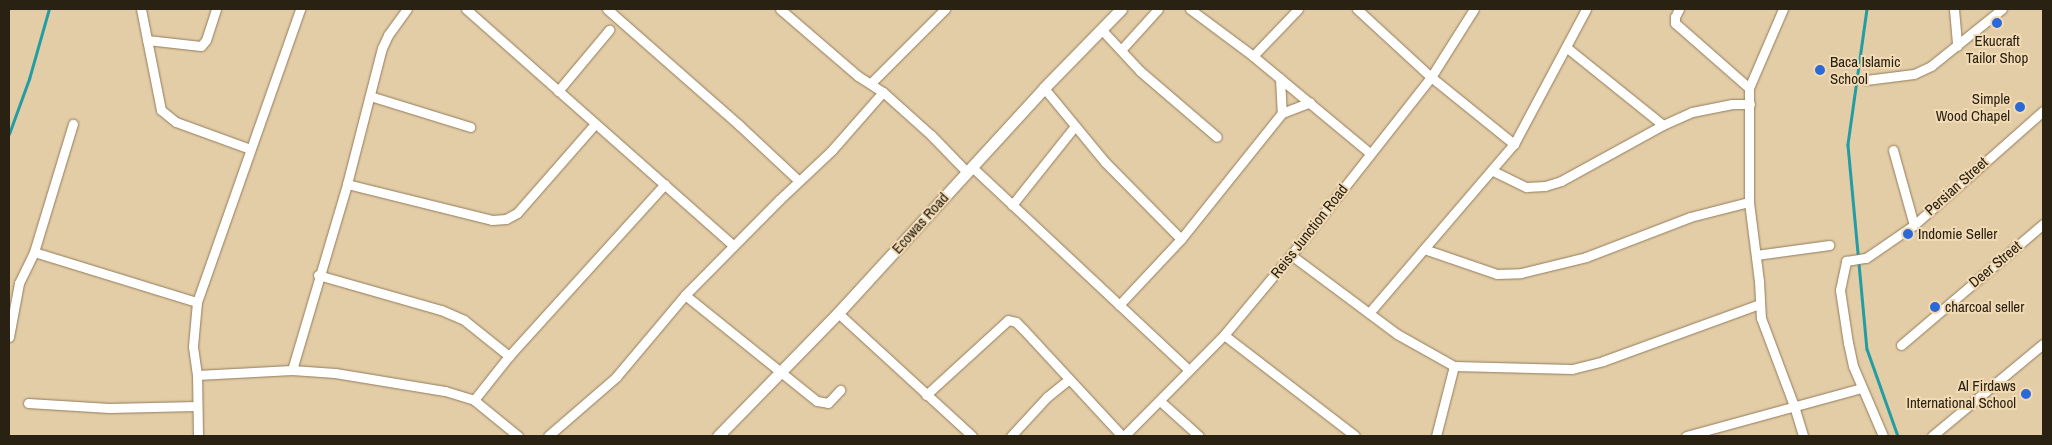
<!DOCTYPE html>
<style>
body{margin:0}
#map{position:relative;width:2052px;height:445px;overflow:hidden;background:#e3cda7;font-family:"Archivo Narrow",sans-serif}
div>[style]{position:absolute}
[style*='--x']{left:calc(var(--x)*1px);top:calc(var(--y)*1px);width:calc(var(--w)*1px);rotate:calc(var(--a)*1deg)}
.stream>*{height:2.5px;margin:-1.25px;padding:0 1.25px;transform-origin:1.25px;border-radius:1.25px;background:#239da4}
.roads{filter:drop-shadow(0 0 1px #927d5a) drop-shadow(0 0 1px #927d5a)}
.minor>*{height:9px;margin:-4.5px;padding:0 4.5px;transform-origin:4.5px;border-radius:4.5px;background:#fff}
.tertiary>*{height:11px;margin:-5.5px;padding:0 5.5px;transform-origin:5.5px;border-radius:5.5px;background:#fff}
.dots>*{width:14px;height:14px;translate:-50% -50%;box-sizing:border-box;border:2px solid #f1dab4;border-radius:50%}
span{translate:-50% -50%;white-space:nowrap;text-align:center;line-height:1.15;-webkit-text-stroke:4px #f1dab4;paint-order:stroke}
.poi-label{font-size:15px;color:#292112}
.left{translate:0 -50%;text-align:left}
.right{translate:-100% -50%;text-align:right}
.street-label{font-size:15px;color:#292112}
.frame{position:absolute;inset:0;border:10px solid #292112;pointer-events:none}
</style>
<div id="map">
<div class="stream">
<div style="--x:1867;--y:9;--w:137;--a:98"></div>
<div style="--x:1848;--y:145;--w:205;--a:84.7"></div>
<div style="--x:1867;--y:349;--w:92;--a:70.4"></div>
<div style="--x:9;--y:134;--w:59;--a:-70"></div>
<div style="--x:29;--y:79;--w:73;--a:-74.1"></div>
</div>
<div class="roads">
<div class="minor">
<div style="--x:141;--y:9;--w:103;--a:78.8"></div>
<div style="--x:161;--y:110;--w:19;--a:39"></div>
<div style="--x:176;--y:122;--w:79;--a:20"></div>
<div style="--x:466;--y:9;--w:356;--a:41.5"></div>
<div style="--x:607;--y:9;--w:176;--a:41.3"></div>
<div style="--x:739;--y:125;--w:82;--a:43"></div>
<div style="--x:780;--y:9;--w:103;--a:40.7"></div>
<div style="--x:858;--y:76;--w:30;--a:33"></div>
<div style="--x:883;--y:92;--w:64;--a:41.9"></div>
<div style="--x:931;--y:135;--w:52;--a:45.8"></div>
<div style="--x:1190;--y:9;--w:79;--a:36.7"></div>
<div style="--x:1253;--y:56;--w:152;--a:39.7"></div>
<div style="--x:1357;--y:9;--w:100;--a:42.6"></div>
<div style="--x:1431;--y:77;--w:107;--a:38.9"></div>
<div style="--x:1679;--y:9;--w:9;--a:117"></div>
<div style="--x:1675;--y:17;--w:6;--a:90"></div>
<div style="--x:1675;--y:23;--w:98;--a:41.3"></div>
<div style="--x:1783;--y:9;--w:86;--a:113.3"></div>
<div style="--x:1749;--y:88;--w:114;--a:90"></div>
<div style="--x:1749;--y:202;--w:80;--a:82.8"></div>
<div style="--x:1759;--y:281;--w:37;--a:87"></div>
<div style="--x:1761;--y:318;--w:94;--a:69.4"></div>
<div style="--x:1794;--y:406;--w:31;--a:73"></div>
<div style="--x:1954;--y:9;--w:37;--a:85"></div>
<div style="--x:1101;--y:29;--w:57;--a:47.1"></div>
<div style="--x:1140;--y:71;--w:101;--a:40.6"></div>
<div style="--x:147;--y:40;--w:54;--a:6.3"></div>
<div style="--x:201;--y:46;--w:8;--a:-50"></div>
<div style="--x:206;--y:40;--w:33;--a:-72"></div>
<div style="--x:1566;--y:47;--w:124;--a:38.8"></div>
<div style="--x:1121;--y:50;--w:55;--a:-47.9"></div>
<div style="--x:1253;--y:56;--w:65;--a:-46.2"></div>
<div style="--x:1280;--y:78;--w:35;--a:87"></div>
<div style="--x:1866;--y:80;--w:48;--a:-7.1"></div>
<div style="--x:1914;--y:74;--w:19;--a:-25"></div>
<div style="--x:1931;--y:66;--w:91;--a:-38.8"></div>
<div style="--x:871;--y:83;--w:105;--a:-45"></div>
<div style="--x:1044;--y:88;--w:96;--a:50.5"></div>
<div style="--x:1105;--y:162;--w:108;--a:45.4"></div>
<div style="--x:558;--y:91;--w:80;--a:-50.1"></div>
<div style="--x:370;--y:96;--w:105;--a:17.2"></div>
<div style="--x:1893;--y:150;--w:78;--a:74.4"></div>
<div style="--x:972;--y:167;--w:297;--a:43.1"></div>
<div style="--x:1493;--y:171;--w:37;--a:26"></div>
<div style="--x:1526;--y:187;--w:19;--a:-3"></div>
<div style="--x:1545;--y:186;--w:17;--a:-17"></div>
<div style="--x:1561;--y:181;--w:116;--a:-28.8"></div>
<div style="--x:1663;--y:125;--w:32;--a:-24"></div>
<div style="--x:1692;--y:112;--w:41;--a:-11.3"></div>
<div style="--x:1732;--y:104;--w:18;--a:0"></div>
<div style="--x:347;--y:184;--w:149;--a:13.9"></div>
<div style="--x:492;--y:220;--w:14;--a:-4"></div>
<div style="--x:506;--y:219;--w:13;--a:-29"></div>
<div style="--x:517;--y:213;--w:118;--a:-48.8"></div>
<div style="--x:1012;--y:205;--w:101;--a:-51.4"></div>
<div style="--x:1424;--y:249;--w:77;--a:18.9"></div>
<div style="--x:1497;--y:274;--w:24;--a:-2"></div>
<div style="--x:1521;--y:273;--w:67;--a:-13.8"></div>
<div style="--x:1586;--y:257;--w:111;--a:-21"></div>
<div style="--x:1690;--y:217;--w:61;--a:-14.3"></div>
<div style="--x:34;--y:252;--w:170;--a:17.1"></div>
<div style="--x:1291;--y:255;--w:132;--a:36.7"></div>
<div style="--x:1397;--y:334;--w:65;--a:29.3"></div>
<div style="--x:1454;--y:366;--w:118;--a:1.5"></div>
<div style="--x:1572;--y:369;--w:32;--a:-14"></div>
<div style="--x:1603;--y:361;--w:167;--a:-20"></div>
<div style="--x:1756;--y:255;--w:74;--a:-7.8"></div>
<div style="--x:318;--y:275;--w:128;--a:15.9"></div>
<div style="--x:441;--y:310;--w:25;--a:23"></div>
<div style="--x:464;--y:320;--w:58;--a:38.7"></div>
<div style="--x:685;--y:295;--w:169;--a:38.8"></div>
<div style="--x:817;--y:401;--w:11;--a:10"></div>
<div style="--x:828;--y:403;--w:18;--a:-47"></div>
<div style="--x:1119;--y:305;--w:91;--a:-46.8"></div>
<div style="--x:1181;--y:239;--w:161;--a:-51.3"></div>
<div style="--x:1282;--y:113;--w:30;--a:-21"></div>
<div style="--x:838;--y:313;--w:182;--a:42.5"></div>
<div style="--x:1369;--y:313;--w:223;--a:-49.4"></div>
<div style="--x:1514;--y:144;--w:153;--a:-61.9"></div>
<div style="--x:1224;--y:335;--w:165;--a:37.6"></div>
<div style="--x:9;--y:337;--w:55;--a:-79.5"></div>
<div style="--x:19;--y:283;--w:34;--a:-64"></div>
<div style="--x:34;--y:252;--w:134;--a:-73.1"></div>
<div style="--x:1901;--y:345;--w:187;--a:-40.4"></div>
<div style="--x:292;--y:370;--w:194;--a:-73.5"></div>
<div style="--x:347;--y:184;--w:140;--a:-75.6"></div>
<div style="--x:382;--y:48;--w:14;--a:-65"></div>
<div style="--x:388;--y:35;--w:32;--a:-54"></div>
<div style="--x:197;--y:375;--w:95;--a:-3"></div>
<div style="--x:292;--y:370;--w:43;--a:4"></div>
<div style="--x:335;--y:373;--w:111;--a:9.3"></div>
<div style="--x:445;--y:391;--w:30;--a:17"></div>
<div style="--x:926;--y:395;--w:111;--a:-42.4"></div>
<div style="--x:1008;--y:320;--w:8;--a:14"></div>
<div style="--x:1016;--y:322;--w:10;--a:45"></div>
<div style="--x:1023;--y:329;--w:146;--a:47.2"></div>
<div style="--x:1160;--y:401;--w:52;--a:41.9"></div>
<div style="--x:28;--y:403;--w:81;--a:3.5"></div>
<div style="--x:109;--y:408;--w:88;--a:-1.3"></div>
<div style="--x:198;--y:436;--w:61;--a:-90.9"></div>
<div style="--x:197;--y:375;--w:29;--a:-98"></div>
<div style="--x:193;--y:346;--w:44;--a:-84.8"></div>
<div style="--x:197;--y:302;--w:311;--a:-70.6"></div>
<div style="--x:518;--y:436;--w:57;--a:-140.7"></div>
<div style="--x:474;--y:400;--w:56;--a:-51.5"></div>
<div style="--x:509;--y:356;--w:232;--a:-47.8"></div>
<div style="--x:548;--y:436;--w:90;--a:-40.9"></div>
<div style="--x:616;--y:377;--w:107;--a:-49.9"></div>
<div style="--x:685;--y:295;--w:134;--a:-45.3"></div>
<div style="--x:779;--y:200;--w:73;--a:-43.3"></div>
<div style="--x:832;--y:150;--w:77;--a:-48.7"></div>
<div style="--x:1011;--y:436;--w:53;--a:-47.3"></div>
<div style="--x:1047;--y:397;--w:27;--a:-39"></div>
<div style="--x:1124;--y:436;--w:142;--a:-45.3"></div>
<div style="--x:1224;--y:335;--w:104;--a:-50.1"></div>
<div style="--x:1291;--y:255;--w:226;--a:-51.8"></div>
<div style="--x:1431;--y:77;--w:80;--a:-57.7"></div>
<div style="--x:1436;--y:436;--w:72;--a:-75.6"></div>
<div style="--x:1686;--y:436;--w:182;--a:-15.3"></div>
<div style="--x:1883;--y:436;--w:76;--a:-113.2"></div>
<div style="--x:1853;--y:366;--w:24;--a:-102"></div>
<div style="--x:1848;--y:343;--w:54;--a:-98.6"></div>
<div style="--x:1840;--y:290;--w:30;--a:-78"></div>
<div style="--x:1846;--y:261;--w:20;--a:-9"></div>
<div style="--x:1866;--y:258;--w:58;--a:-34.5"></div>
<div style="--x:1914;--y:225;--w:172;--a:-41.5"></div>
<div style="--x:1932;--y:436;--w:144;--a:-39.7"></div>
</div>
<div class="tertiary">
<div style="--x:718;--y:436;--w:172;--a:-45.7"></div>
<div style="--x:838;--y:313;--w:305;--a:-47.5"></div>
<div style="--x:1044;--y:88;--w:110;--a:-45.7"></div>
</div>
</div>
<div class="dots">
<div style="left:1997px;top:23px;background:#2a69d6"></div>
<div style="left:1820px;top:70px;background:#2a69d6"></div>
<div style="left:2020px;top:107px;background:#2a69d6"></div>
<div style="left:1908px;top:234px;background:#2a69d6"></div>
<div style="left:1935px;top:307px;background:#2a69d6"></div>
<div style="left:2026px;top:394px;background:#2a69d6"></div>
</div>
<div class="poi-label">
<span style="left:1997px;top:49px">Ekucraft<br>Tailor Shop</span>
<span class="left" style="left:1830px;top:70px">Baca Islamic<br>School</span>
<span class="right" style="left:2010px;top:107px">Simple<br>Wood Chapel</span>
<span class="left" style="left:1918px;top:234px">Indomie Seller</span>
<span class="left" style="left:1945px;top:307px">charcoal seller</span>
<span class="right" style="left:2016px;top:394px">Al Firdaws<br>International School</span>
</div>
<div class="street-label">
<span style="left:1956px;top:186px;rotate:-42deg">Persian Street</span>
<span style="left:920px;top:223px;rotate:-48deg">Ecowas Road</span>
<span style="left:1309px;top:231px;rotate:-52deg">Reiss Junction Road</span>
<span style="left:1995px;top:264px;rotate:-40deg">Deer Street</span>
</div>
<div class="frame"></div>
</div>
